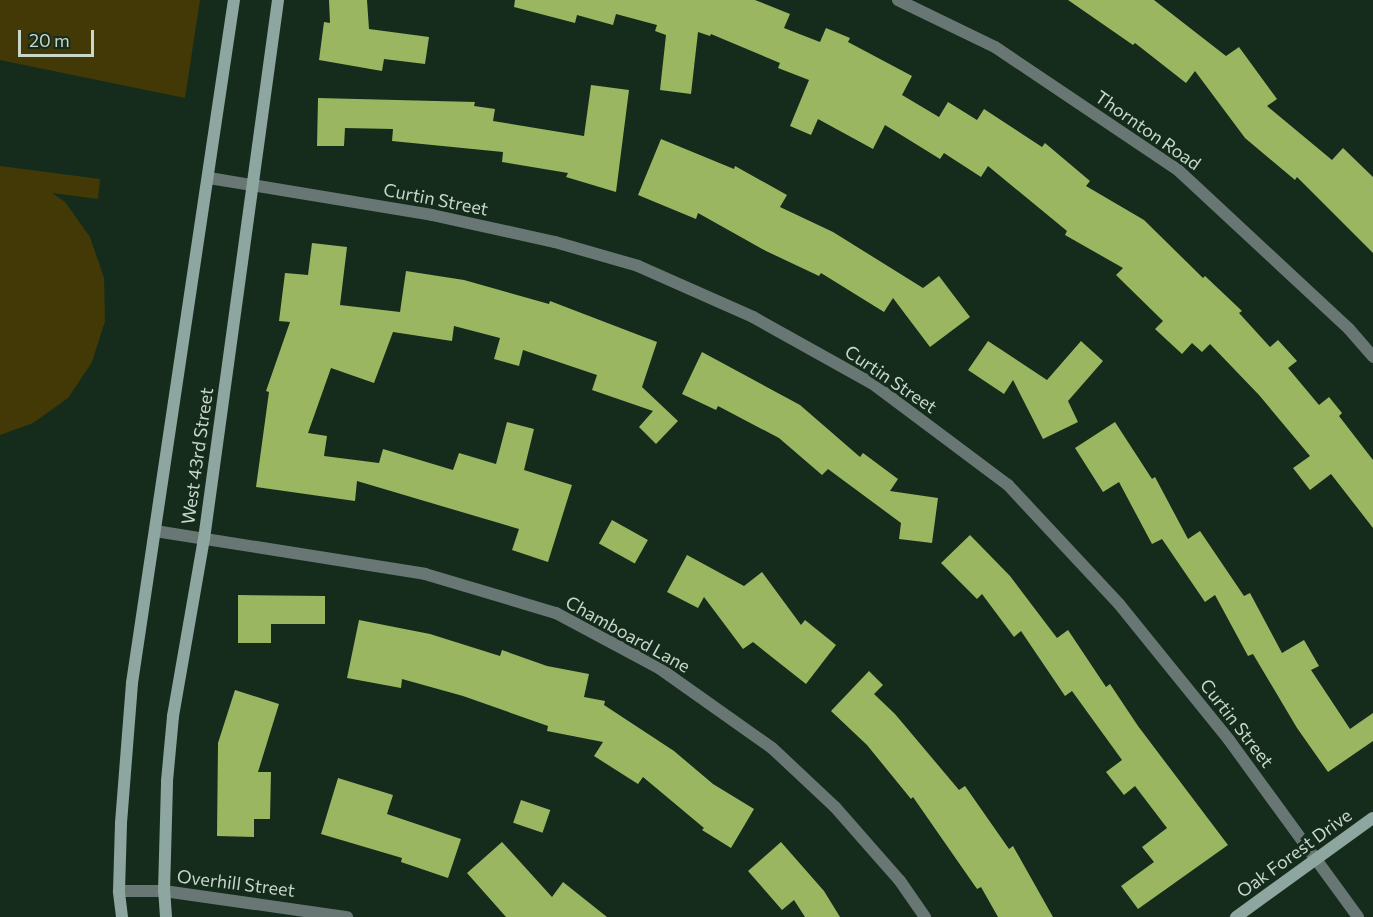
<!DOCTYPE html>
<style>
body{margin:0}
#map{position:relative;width:1373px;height:917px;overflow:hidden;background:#152c1c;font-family:Commissioner,sans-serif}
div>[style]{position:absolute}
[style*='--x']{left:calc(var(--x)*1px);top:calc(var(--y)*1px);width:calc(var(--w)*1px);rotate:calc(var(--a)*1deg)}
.green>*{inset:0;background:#433906}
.building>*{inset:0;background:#9ab661;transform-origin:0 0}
.street>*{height:12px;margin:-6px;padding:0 6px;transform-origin:6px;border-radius:6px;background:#687774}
.secondary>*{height:12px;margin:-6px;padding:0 6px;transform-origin:6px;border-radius:6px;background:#8ea6a0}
span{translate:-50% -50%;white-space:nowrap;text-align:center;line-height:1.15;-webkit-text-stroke:6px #152c1c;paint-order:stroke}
.street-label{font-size:18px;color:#c8d6cb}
.scale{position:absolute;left:18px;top:30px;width:76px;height:27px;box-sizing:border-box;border:3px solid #c8d6cb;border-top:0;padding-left:8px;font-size:18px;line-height:21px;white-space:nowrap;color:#c8d6cb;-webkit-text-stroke:4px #152c1c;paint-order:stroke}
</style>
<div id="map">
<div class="green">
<div style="clip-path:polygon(0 0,200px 0,185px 98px,0 60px)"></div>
<div style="clip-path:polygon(0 166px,100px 179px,98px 199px,52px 193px,65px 202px,90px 237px,104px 278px,105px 321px,92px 362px,68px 398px,33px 423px,0 435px)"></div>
</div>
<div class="building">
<div style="clip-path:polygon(329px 0,367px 0,369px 29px,429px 37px,425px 64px,384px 59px,382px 71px,319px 60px,324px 22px,330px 23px)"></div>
<div style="clip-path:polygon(515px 0,755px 0,790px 14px,784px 28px,820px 42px,826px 28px,850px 38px,848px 42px,912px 76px,902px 95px,939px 117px,948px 102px,977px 120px,984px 109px,1042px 147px,1045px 143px,1090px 181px,1086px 186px,1144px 220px,1203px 278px,1205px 276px,1242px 311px,1239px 313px,1270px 347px,1278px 340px,1297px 361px,1288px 368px,1319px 405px,1329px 397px,1342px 413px,1339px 416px,1373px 460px,1373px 528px,1331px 474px,1310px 490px,1293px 468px,1310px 456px,1259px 395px,1210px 344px,1202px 352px,1192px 343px,1182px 354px,1155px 329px,1163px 321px,1116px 275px,1123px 268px,1065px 235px,1067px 231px,988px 166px,981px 177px,944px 153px,940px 159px,885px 125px,873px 149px,818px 119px,811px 135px,790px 126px,809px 80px,778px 68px,780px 63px,711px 34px,710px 36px,698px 32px,691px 94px,660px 90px,666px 35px,655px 31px,657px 25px,616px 14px,613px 25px,577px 15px,575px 23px,514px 7px)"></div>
<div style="clip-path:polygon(1068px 0,1154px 0,1226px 56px,1239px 47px,1277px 99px,1267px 106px,1332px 160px,1343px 148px,1373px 177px,1373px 253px,1297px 177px,1295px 180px,1245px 138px,1195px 71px,1186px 83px,1135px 43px,1133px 45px)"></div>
<div style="clip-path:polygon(591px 85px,629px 90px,616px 192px,566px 177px,568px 173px,502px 162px,503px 152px,392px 141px,393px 129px,345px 128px,344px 146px,317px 146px,318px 98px,475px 102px,474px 106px,495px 109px,493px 121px,584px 136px)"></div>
<div style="clip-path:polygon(661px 139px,734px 169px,735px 166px,787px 195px,780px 207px,833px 232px,923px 288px,939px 276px,970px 317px,930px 347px,893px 298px,884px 312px,821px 273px,819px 276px,766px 251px,698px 213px,696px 219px,638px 195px)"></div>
<div style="clip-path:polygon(312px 243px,347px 247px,340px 305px,400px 312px,406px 271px,464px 280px,549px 304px,550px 301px,657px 342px,642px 387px,678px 421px,656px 444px,639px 427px,653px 411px,592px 390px,597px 375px,523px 350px,519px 366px,494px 359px,500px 338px,454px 326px,452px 341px,393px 332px,374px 383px,331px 368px,308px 433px,327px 436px,324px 456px,379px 463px,383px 449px,453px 470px,459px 453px,496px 464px,507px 422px,534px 429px,524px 470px,572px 485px,548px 562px,512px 550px,519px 529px,357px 481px,355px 501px,256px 487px,269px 392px,266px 391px,290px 322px,279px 321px,285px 273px,308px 275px)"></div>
<div style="clip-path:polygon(988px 341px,1047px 380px,1081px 341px,1103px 361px,1068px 401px,1078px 422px,1043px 439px,1013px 380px,1004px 394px,968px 370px)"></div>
<div style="clip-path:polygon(702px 352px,800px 405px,860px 457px,863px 453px,898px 479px,890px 491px,938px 498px,932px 543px,899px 539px,901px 523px,828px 469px,822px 475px,779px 438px,718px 406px,716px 410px,682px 394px)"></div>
<div style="clip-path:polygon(1115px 422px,1152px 479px,1155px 477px,1188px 539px,1200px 531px,1244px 596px,1250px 593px,1282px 653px,1304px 640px,1319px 666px,1311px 670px,1350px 729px,1373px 713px,1373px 741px,1328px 772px,1297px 728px,1253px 654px,1248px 656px,1215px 595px,1205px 602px,1162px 539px,1152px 544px,1119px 482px,1103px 492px,1075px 448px)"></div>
<div style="left:612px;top:520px;width:41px;height:27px;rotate:29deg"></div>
<div style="clip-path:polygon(970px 535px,1010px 576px,1057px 638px,1068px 630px,1106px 687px,1110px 684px,1138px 726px,1228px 845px,1138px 909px,1121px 886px,1154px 862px,1142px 847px,1167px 828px,1135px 786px,1124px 795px,1106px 772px,1122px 760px,1072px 691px,1065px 696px,1021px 631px,1014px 637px,982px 594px,977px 599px,941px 563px)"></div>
<div style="clip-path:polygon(687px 555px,744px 586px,762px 572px,801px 625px,805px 620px,836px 645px,806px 684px,753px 642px,743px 649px,704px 597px,698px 608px,667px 592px)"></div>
<div style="clip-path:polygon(238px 595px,325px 596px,325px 624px,271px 624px,271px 643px,238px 643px)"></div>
<div style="clip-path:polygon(359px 620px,430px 634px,500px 656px,502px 650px,547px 666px,589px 674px,584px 697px,605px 701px,604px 705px,674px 751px,713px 784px,754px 809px,731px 848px,702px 830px,704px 828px,643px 777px,638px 784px,594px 756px,603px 742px,547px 731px,548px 726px,463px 696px,402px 679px,401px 688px,347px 678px)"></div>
<div style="clip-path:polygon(869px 671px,883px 685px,874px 694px,895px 714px,959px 790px,965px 786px,1009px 849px,1013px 846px,1053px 917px,998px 917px,981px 887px,977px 889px,913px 797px,911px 799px,867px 745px,831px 711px)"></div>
<div style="clip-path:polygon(235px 690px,279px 704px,258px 772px,271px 772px,270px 819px,254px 819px,254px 837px,217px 836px,218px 743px)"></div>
<div style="clip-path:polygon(338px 778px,393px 795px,387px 814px,461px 839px,448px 878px,401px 862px,402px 858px,321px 834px)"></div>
<div style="left:521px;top:800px;width:31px;height:24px;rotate:19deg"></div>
<div style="clip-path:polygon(502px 842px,552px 897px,563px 882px,607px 917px,506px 917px,467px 873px)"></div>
<div style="clip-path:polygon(781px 842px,824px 891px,840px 917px,805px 917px,794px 900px,782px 910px,748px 871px)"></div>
</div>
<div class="street">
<div style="--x:898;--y:0;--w:108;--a:25.9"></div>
<div style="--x:995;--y:47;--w:220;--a:33.9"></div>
<div style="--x:1178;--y:170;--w:233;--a:42.9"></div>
<div style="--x:1349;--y:329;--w:37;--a:49"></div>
<div style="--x:209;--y:178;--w:226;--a:9.4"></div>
<div style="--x:432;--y:215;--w:126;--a:12.4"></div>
<div style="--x:555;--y:242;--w:86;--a:16.1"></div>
<div style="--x:638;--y:266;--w:126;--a:23.9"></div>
<div style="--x:753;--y:317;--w:137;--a:29.2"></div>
<div style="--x:873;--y:384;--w:169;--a:36.8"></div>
<div style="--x:1008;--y:485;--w:163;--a:47"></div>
<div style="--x:1119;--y:604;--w:175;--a:51"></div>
<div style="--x:1229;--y:740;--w:219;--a:53.9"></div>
<div style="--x:155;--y:531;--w:273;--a:9"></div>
<div style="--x:425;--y:574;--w:137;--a:16.6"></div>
<div style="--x:556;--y:613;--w:117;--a:28.1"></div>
<div style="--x:659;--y:668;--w:138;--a:35.3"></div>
<div style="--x:772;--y:748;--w:86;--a:43.1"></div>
<div style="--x:835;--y:807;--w:98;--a:48.7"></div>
<div style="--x:900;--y:881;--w:44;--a:55.2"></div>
<div style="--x:119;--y:891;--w:45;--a:0"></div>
<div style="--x:164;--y:891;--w:185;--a:8.1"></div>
</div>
<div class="secondary">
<div style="--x:122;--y:917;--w:26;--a:-97"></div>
<div style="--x:119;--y:891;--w:68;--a:-88.3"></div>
<div style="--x:121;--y:823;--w:140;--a:-85.5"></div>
<div style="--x:132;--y:683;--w:691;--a:-81.51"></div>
<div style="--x:166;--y:917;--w:26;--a:-94"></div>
<div style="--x:164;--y:891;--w:110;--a:-88.4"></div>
<div style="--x:167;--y:781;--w:65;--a:-84.7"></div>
<div style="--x:173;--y:716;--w:180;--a:-80.1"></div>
<div style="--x:204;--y:539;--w:544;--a:-82.18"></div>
<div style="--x:1236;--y:917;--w:169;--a:-35.9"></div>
</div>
<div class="street-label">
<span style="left:1148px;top:130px;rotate:35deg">Thornton Road</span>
<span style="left:436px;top:199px;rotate:11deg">Curtin Street</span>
<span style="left:891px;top:379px;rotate:34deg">Curtin Street</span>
<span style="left:197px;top:456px;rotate:-82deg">West 43rd Street</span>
<span style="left:628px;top:634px;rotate:29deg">Chamboard Lane</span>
<span style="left:1237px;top:723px;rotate:52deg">Curtin Street</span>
<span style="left:1294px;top:853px;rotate:-36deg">Oak Forest Drive</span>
<span style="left:236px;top:883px;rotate:7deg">Overhill Street</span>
</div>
<div class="scale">20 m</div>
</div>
